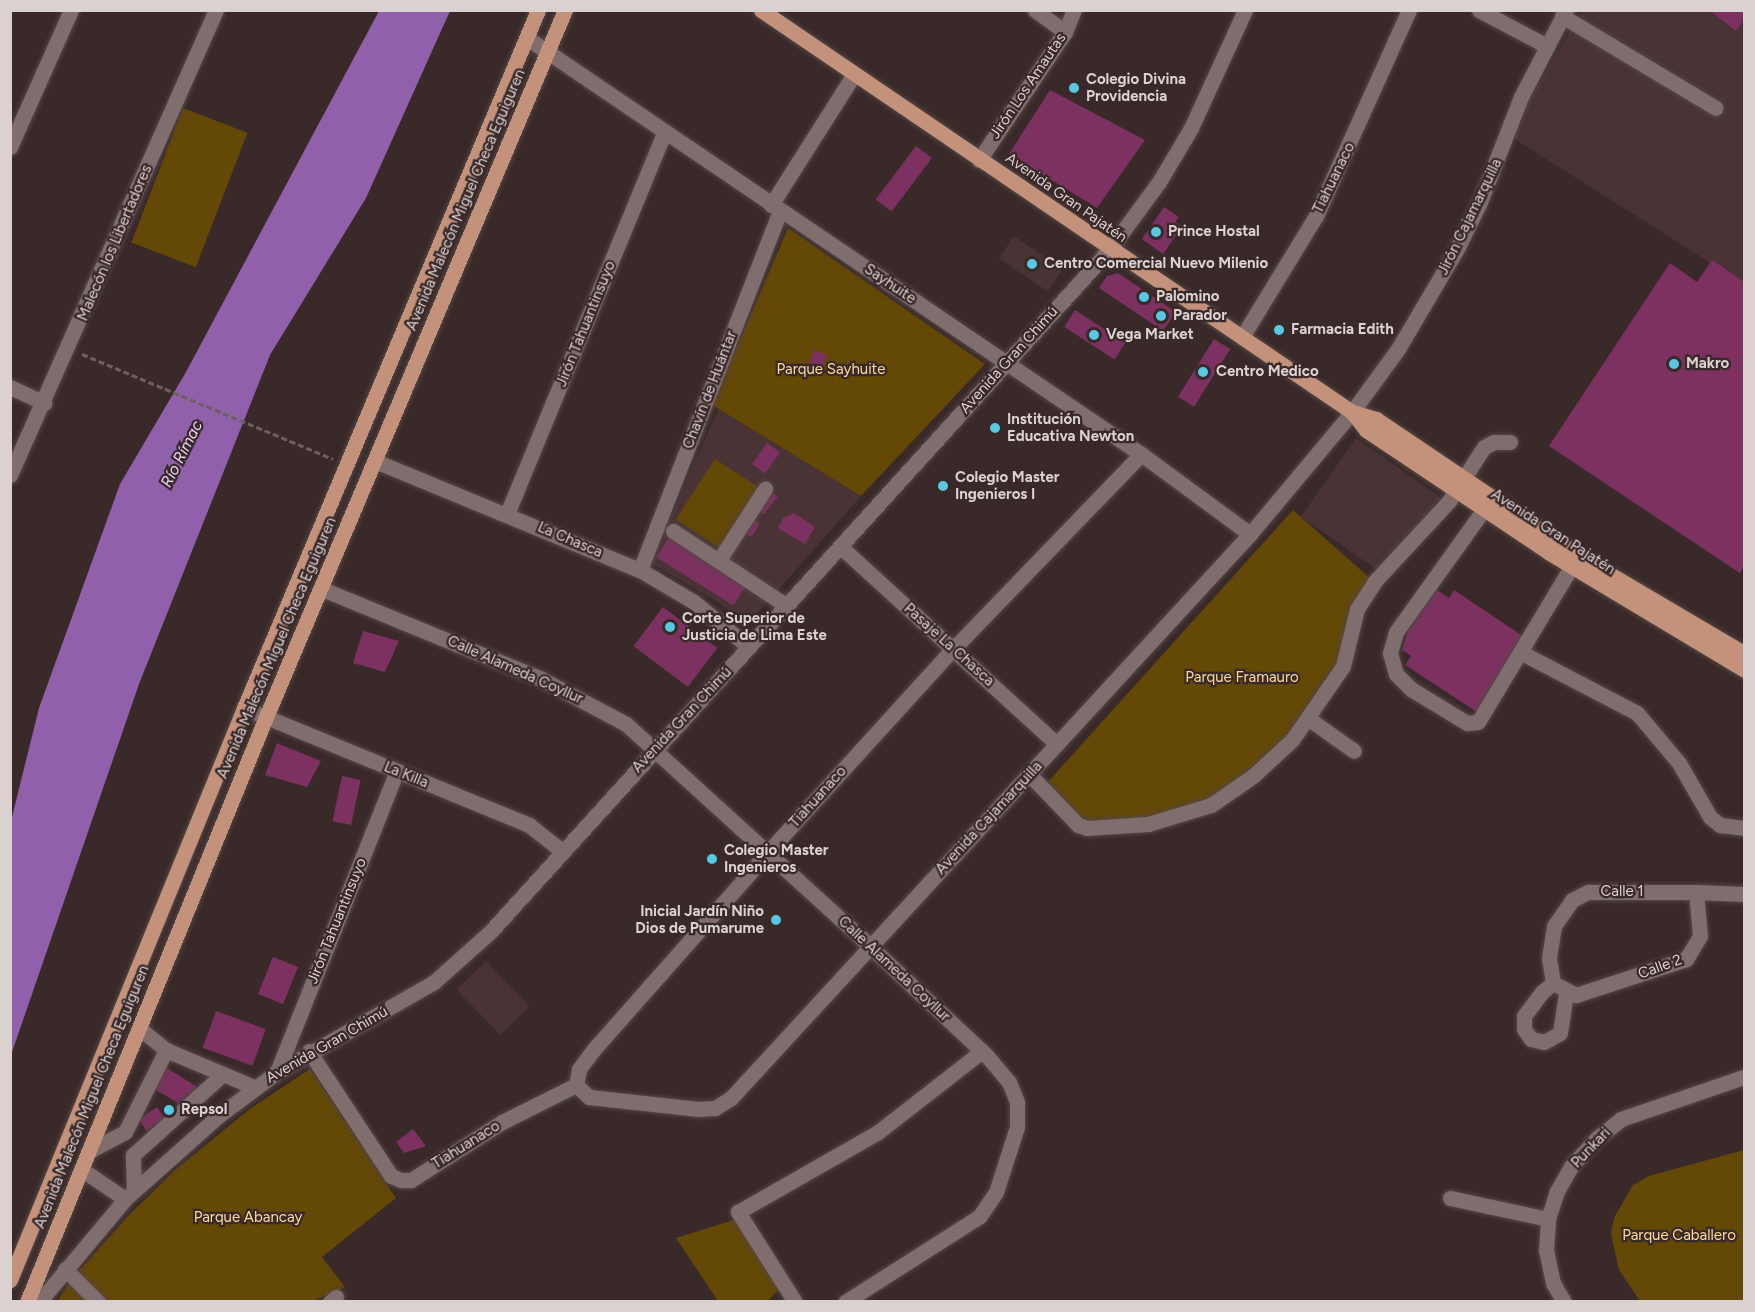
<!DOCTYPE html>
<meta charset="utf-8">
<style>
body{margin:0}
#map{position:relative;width:1755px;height:1312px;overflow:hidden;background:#392929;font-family:Figtree,sans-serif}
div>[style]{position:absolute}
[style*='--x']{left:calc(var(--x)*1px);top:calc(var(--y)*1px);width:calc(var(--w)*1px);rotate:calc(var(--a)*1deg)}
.built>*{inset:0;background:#493334;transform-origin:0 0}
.green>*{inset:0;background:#634806;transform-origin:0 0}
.water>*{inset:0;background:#9061aa}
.building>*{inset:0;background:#7d3160;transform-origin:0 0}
.path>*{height:3px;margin-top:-1.5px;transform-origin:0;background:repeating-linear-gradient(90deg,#6d5f5f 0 6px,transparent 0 9px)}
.roads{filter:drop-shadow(0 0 2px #554747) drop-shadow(0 0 2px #554747)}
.minor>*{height:15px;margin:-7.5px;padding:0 7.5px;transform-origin:7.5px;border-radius:7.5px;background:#806d6d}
.major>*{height:15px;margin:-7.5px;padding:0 7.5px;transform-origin:7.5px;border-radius:7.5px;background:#c4927a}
.dots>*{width:16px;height:16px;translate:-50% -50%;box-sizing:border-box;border:3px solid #392929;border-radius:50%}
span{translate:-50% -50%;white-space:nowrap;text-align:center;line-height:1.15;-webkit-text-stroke:4.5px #392929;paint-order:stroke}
.poi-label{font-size:15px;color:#dcd1d1;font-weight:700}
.left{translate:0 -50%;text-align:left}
.right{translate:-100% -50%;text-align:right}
.street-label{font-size:15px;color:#dcd1d1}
.park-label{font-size:15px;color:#fcda99}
.water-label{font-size:16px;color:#edd4fc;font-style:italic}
.frame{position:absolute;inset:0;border:12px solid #dcd1d1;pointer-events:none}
</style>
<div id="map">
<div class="built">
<div style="clip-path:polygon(1582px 11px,1744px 11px,1744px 284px,1508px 135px)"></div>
<div style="left:1014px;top:236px;width:59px;height:27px;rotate:34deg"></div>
<div style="clip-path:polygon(718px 409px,861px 496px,747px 625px,719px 603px,651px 563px)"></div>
<div style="left:1356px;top:438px;width:108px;height:96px;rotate:35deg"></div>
<div style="left:486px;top:961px;width:63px;height:41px;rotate:46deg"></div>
</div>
<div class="green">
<div style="left:183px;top:108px;width:69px;height:144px;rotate:21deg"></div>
<div style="clip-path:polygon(788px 228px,985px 364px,861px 496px,712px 405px)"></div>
<div style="left:715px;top:459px;width:54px;height:72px;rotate:33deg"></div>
<div style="clip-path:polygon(1293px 510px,1372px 580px,1346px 649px,1276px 750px,1203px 805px,1151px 822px,1087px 825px,1046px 784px)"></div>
<div style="clip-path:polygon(310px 1069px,396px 1198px,322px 1257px,345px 1287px,313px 1301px,57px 1302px,71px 1280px,127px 1217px,175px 1170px,251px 1108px)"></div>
<div style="clip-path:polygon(1744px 1150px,1744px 1301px,1640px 1301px,1619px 1270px,1611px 1234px,1614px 1218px,1633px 1185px,1649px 1176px)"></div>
<div style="clip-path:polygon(737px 1219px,782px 1286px,768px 1301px,718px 1301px,676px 1238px)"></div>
</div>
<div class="water">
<div style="clip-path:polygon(379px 11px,450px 11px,366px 198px,270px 355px,139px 684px,11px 1055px,11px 821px,39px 708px,120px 484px,186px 372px)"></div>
</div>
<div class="building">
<div style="clip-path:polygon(1709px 10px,1744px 10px,1744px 20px,1736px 31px)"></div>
<div style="clip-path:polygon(1050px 90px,1145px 140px,1097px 208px,1009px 154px)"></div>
<div style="left:916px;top:146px;width:20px;height:67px;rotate:37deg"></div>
<div style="clip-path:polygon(1164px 207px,1179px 217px,1175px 222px,1182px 227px,1163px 254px,1142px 239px)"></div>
<div style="clip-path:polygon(1712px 260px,1744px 282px,1744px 566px,1740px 573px,1549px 446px,1670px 263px,1697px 282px)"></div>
<div style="clip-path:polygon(1118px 273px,1176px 312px,1163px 331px,1099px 288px,1107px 276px)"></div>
<div style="left:1075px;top:310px;width:60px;height:20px;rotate:33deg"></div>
<div style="left:1214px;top:339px;width:19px;height:68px;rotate:32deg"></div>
<div style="left:814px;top:350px;width:14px;height:21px;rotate:21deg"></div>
<div style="left:767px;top:443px;width:16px;height:26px;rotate:35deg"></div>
<div style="left:769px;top:490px;width:11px;height:22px;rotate:38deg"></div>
<div style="clip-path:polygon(794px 513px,815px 527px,805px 544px,778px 528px,783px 518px)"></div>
<div style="clip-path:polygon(751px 518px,760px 524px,751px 537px,743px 532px)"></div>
<div style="left:669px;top:537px;width:91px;height:24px;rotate:32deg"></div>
<div style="clip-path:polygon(1437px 590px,1449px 598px,1454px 590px,1527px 639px,1480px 714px,1405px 665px,1411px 656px,1402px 650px,1408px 631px)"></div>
<div style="left:663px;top:607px;width:68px;height:49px;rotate:37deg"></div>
<div style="clip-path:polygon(363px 631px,399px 641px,385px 672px,353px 663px)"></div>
<div style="clip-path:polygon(277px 743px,321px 761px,307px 787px,265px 775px)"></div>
<div style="left:342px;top:776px;width:19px;height:46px;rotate:12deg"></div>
<div style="left:273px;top:957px;width:27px;height:40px;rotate:22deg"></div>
<div style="left:216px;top:1011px;width:53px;height:39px;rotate:20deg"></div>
<div style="clip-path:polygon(162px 1065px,204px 1091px,185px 1107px,149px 1086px)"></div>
<div style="left:157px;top:1107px;width:14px;height:22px;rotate:56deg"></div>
<div style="clip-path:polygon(413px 1129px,426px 1146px,404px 1153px,396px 1142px)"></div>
</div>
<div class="path">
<div style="--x:82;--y:354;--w:272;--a:22.7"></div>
</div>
<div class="roads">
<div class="minor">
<div style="--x:1035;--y:10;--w:37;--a:36"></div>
<div style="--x:1479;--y:10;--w:77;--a:27.9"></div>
<div style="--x:1562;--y:16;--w:179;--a:30.9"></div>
<div style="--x:527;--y:38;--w:742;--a:34.12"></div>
<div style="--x:1141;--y:454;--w:135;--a:36.3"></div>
<div style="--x:10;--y:147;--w:150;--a:-66"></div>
<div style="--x:979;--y:160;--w:154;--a:-56.1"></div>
<div style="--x:1065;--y:32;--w:24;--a:-68"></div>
<div style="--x:771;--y:205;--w:155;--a:-57.6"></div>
<div style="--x:1242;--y:337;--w:142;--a:-58.6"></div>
<div style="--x:1316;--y:216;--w:226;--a:-65.7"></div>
<div style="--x:10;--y:387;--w:38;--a:25"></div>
<div style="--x:375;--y:461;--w:287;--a:22.4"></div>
<div style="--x:640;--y:570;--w:63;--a:30.7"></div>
<div style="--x:694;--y:602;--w:71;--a:39.3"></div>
<div style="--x:10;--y:475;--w:509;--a:-66.11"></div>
<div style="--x:1484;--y:509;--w:151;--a:125.6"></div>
<div style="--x:1396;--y:632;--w:22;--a:106"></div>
<div style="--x:1390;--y:653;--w:22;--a:74"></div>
<div style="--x:1396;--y:674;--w:21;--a:45"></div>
<div style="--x:1411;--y:689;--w:66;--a:31.3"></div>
<div style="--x:1467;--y:723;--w:11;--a:-5"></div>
<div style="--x:1478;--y:722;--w:181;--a:-59"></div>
<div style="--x:507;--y:514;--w:411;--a:-67.6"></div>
<div style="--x:673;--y:531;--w:136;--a:33.3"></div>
<div style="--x:841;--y:547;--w:292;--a:42.4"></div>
<div style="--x:719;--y:560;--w:85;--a:-57.1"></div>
<div style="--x:640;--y:570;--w:385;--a:-68.7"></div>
<div style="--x:322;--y:589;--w:237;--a:22.3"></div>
<div style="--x:541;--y:679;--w:96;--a:27.9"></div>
<div style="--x:626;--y:724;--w:318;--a:42.3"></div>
<div style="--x:861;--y:938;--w:173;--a:43.1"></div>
<div style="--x:987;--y:1056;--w:34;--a:50"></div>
<div style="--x:1009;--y:1082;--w:22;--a:68"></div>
<div style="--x:1017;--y:1102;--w:25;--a:90"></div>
<div style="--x:1017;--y:1127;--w:68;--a:107.9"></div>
<div style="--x:996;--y:1192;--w:29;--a:124"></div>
<div style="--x:980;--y:1216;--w:160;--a:147.5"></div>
<div style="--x:1522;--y:653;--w:130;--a:27.6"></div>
<div style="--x:1637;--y:713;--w:65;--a:50"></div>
<div style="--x:1679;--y:763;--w:62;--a:60.1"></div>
<div style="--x:1710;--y:817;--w:13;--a:39"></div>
<div style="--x:1720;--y:825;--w:24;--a:7"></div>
<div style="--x:244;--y:708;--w:308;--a:22.3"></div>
<div style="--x:529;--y:825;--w:42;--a:38.2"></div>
<div style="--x:1309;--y:719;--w:55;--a:35.4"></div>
<div style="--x:1029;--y:774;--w:71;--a:46.1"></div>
<div style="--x:1078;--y:825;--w:9;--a:18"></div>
<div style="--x:1087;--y:828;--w:61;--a:-3.8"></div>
<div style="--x:1148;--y:824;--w:66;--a:-16.8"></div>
<div style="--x:1211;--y:805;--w:51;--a:-34.6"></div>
<div style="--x:1253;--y:776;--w:53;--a:-42.7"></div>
<div style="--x:1292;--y:740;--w:90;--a:-55.4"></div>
<div style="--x:1343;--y:666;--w:59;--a:-76.2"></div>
<div style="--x:1357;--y:609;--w:33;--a:-57"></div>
<div style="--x:1375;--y:581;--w:109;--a:-47.2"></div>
<div style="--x:1449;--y:501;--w:64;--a:-57.1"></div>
<div style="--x:1484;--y:447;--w:11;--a:-27"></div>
<div style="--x:1494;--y:442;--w:16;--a:0"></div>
<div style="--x:1696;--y:892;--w:44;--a:84.8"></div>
<div style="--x:1700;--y:936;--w:27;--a:121"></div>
<div style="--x:1686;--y:959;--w:116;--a:161.9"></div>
<div style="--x:1576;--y:995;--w:26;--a:-152"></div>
<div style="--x:1553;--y:983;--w:25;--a:-99"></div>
<div style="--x:1549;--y:958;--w:32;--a:-81"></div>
<div style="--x:1554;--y:926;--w:32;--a:-55"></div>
<div style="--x:1572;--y:900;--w:18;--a:-27"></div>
<div style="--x:1588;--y:892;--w:108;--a:0"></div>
<div style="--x:1696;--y:892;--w:48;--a:2.4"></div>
<div style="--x:1553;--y:983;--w:14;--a:141"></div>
<div style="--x:1542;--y:992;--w:30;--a:127"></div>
<div style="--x:1524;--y:1016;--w:13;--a:90"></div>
<div style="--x:1524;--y:1029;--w:12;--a:55"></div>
<div style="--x:1531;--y:1039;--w:13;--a:13"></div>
<div style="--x:1544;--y:1042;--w:18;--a:-29"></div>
<div style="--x:1560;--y:1033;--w:40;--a:-81.5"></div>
<div style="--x:139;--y:1028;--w:35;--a:39"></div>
<div style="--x:166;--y:1050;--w:95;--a:22.8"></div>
<div style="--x:309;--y:1051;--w:149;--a:56.7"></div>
<div style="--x:391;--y:1176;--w:11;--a:22"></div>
<div style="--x:401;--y:1180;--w:10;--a:0"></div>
<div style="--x:411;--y:1180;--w:108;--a:-32.5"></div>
<div style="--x:502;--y:1122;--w:83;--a:-26.6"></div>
<div style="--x:576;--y:1085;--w:16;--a:-79"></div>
<div style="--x:579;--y:1069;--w:25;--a:-53"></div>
<div style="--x:594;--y:1049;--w:263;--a:-48.5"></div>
<div style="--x:768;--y:852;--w:275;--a:-47.7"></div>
<div style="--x:953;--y:649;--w:271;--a:-46"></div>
<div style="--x:277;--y:1072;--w:324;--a:-68.3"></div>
<div style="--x:576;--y:1085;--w:18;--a:43"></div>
<div style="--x:589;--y:1097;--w:110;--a:6.3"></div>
<div style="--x:698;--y:1109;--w:17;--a:-3"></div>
<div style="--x:715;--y:1108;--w:19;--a:-32"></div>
<div style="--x:731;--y:1098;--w:766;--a:-47.38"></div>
<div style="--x:1250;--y:534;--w:159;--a:-50.1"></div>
<div style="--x:1352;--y:412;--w:78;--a:-53.9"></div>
<div style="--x:1398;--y:349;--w:116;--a:-59.5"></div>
<div style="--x:1457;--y:249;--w:52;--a:-63.9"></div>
<div style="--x:1480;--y:202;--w:113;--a:-68.7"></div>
<div style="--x:1521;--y:97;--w:98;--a:-62.7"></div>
<div style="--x:89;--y:1151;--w:41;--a:-27.8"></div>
<div style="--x:125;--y:1132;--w:92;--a:-63.4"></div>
<div style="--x:81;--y:1169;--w:53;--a:34.3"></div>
<div style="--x:134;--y:1190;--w:35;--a:-92"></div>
<div style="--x:133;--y:1155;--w:121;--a:-42"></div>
<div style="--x:1450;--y:1198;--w:100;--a:12.1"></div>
<div style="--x:65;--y:1269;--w:47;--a:45"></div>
<div style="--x:39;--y:1302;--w:134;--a:-50.1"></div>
<div style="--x:125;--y:1199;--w:125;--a:-41.7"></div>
<div style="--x:218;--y:1116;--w:74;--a:-36.7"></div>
<div style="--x:277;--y:1072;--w:181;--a:-29.8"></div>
<div style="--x:434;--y:982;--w:76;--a:-41.8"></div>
<div style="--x:491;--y:931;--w:920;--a:-47.78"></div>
<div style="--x:1109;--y:250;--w:84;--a:-53.7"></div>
<div style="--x:1159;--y:182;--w:63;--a:-59.3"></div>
<div style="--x:1191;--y:128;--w:130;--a:-65.4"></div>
<div style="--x:330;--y:1302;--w:8;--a:-40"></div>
<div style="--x:795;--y:1302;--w:107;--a:-122.3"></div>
<div style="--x:738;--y:1212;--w:161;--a:-29.7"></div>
<div style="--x:878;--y:1132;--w:132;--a:-37.9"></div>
<div style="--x:1564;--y:1302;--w:22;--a:-120"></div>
<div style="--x:1553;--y:1283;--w:34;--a:-102"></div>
<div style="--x:1546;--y:1250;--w:31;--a:-86"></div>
<div style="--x:1548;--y:1219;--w:29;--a:-72"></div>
<div style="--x:1557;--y:1191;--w:30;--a:-60"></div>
<div style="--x:1572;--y:1165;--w:37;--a:-47"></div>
<div style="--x:1597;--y:1138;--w:31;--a:-38"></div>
<div style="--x:1621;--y:1119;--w:130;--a:-18.9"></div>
</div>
<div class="major">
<div style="--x:761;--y:10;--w:715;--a:34.22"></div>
<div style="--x:1352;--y:412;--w:25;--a:16"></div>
<div style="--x:1376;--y:419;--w:245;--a:34"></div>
<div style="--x:1579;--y:556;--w:191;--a:30.5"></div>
<div style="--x:1352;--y:412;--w:23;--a:52"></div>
<div style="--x:1366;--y:430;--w:219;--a:33.8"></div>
<div style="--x:1548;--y:552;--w:229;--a:31"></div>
<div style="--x:10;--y:1280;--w:618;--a:-67.75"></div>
<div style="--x:244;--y:708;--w:757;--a:-67.16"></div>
<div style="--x:27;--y:1302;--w:632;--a:-67.78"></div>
<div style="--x:266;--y:717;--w:768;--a:-67.08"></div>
</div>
</div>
<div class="dots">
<div style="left:1074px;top:88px;background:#57c9e3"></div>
<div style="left:1156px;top:232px;background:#57c9e3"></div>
<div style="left:1032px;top:264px;background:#57c9e3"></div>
<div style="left:1144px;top:297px;background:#57c9e3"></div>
<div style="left:1161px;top:316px;background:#57c9e3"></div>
<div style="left:1279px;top:330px;background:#57c9e3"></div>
<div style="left:1094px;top:335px;background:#57c9e3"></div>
<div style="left:1674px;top:364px;background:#57c9e3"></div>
<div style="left:1203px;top:372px;background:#57c9e3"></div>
<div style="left:995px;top:428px;background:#57c9e3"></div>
<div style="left:943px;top:486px;background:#57c9e3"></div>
<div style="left:670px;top:627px;background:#57c9e3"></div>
<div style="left:712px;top:859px;background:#57c9e3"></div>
<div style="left:776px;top:920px;background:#57c9e3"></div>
<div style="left:169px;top:1110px;background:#57c9e3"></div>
</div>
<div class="poi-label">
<span class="left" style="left:1086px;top:88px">Colegio Divina<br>Providencia</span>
<span class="left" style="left:1168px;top:232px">Prince Hostal</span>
<span class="left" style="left:1044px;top:264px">Centro Comercial Nuevo Milenio</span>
<span class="left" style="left:1156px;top:297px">Palomino</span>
<span class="left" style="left:1173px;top:316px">Parador</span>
<span class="left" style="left:1291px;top:330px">Farmacia Edith</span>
<span class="left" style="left:1106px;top:335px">Vega Market</span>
<span class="left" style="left:1686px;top:364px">Makro</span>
<span class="left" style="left:1216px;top:372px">Centro Medico</span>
<span class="left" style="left:1007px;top:428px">Institución<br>Educativa Newton</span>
<span class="left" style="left:955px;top:486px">Colegio Master<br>Ingenieros I</span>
<span class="left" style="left:682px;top:627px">Corte Superior de<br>Justicia de Lima Este</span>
<span class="left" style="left:724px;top:859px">Colegio Master<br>Ingenieros</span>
<span class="right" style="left:764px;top:920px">Inicial Jardín Niño<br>Dios de Pumarume</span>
<span class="left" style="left:181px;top:1110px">Repsol</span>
</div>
<div class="street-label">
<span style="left:1028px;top:86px;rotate:-56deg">Jirón Los Amautas</span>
<span style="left:1334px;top:178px;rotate:-64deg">Tiahuanaco</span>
<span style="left:1066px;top:198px;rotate:35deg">Avenida Gran Pajatén</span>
<span style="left:466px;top:200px;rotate:-67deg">Avenida Malecón Miguel Checa Eguiguren</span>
<span style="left:1470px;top:217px;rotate:-64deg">Jirón Cajamarquilla</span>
<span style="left:115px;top:243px;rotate:-67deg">Malecón los Libertadores</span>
<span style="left:890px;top:284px;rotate:34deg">Sayhuite</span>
<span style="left:586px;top:324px;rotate:-68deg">Jirón Tahuantinsuyo</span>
<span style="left:1009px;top:360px;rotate:-48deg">Avenida Gran Chimú</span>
<span style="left:710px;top:390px;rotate:-69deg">Chavín de Huántar</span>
<span style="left:1553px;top:532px;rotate:33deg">Avenida Gran Pajatén</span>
<span style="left:570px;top:540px;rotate:23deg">La Chasca</span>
<span style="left:949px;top:645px;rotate:42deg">Pasaje La Chasca</span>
<span style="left:277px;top:648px;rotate:-67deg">Avenida Malecón Miguel Checa Eguiguren</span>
<span style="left:515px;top:670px;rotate:24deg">Calle Alameda Coyllur</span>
<span style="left:682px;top:720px;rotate:-47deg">Avenida Gran Chimú</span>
<span style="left:406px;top:775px;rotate:22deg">La Killa</span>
<span style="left:818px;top:797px;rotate:-48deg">Tiahuanaco</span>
<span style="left:989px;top:818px;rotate:-47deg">Avenida Cajamarquilla</span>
<span style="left:1622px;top:892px">Calle 1</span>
<span style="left:337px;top:921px;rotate:-68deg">Jirón Tahuantinsuyo</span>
<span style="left:1660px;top:967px;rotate:-20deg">Calle 2</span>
<span style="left:894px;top:969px;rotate:43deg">Calle Alameda Coyllur</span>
<span style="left:327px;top:1045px;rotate:-30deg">Avenida Gran Chimú</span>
<span style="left:92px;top:1097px;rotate:-68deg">Avenida Malecón Miguel Checa Eguiguren</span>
<span style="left:466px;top:1145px;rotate:-32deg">Tiahuanaco</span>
<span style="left:1591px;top:1148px;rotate:-46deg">Punkari</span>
</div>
<div class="park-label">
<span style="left:831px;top:370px">Parque Sayhuite</span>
<span style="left:1242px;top:678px">Parque Framauro</span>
<span style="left:248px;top:1218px">Parque Abancay</span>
<span style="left:1679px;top:1236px">Parque Caballero</span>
</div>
<div class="water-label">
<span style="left:182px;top:454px;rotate:-63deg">Río Rímac</span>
</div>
<div class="frame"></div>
</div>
